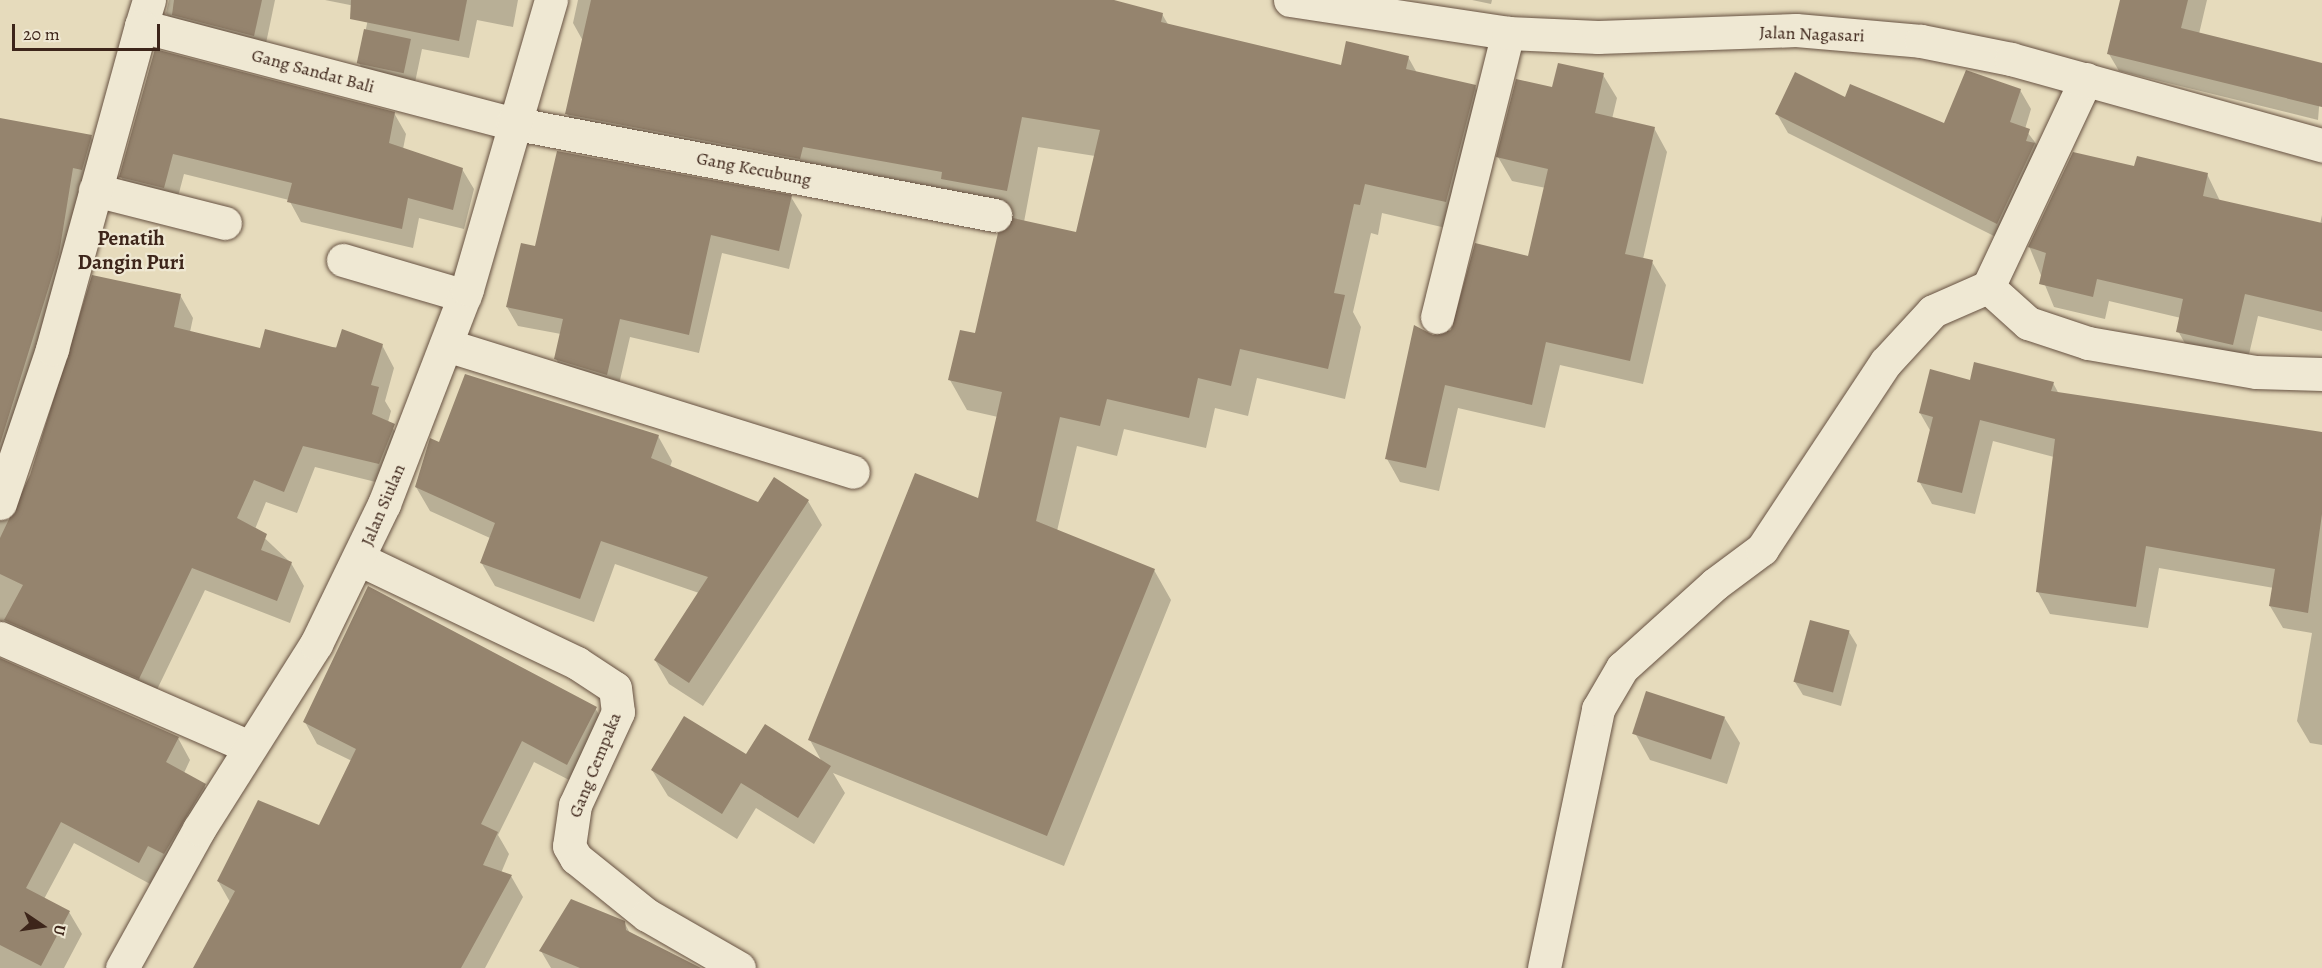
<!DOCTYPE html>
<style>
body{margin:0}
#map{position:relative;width:2322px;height:968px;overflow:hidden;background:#e6dbbc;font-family:Alegreya,serif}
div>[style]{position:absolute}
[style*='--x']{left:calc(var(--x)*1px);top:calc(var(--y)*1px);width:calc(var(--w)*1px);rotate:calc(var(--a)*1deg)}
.shadow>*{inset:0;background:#0003}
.building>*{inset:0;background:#95846e;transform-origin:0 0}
.roads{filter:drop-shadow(0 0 2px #675242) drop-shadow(0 0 2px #675242)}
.street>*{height:33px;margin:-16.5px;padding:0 16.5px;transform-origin:16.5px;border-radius:16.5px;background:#efe8d3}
.secondary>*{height:33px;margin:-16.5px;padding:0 16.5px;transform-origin:16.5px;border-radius:16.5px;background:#efe8d3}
span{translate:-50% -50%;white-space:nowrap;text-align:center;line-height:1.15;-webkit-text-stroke:4.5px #efe8d3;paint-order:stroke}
.street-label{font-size:18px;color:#3d251a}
.quarter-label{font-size:21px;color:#3d251a;font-weight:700}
.north{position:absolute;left:12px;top:896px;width:60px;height:60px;-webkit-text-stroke:4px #efe8d3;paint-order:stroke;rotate:103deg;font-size:16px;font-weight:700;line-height:24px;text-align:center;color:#3d251a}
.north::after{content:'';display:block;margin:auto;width:21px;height:27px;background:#3d251a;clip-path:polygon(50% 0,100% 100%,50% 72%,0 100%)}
.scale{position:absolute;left:12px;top:24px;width:148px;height:27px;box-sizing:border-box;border:3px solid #3d251a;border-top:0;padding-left:8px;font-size:18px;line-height:21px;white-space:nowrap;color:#3d251a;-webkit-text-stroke:4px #efe8d3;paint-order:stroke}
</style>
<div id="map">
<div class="shadow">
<div style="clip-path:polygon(169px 0,275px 0,264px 53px,177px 30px,166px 13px)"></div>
<div style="clip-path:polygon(325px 0,518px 0,513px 27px,477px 20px,469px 58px,422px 49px,413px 92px,369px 81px,359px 63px,370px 9px)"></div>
<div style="clip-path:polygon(evenodd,578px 0,1099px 0,1162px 14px,1169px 26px,1342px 67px,1408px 57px,1417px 73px,1475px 86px,1492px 116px,1463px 232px,1382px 213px,1378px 235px,1371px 233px,1353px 312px,1361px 327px,1345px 399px,1257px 378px,1248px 416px,1215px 408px,1206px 448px,1124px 429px,1117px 456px,1077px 446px,1057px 531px,1154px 570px,1171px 600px,1064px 866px,833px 773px,845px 793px,814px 844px,756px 808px,737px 839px,668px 796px,652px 770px,746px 756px,822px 762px,810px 740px,979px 500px,998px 417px,967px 410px,950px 380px,976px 335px,1014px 219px,585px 144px,567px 114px,583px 41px,573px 23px,578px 0,1038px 147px,1095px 156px,1077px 234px,1024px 222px,1038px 147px)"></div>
<div style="clip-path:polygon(1472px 0,1492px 0,1491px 4px)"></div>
<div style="clip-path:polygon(2121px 0,2207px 0,2199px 34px,2322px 71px,2318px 120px,2119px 71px,2109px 54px)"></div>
<div style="clip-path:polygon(156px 51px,394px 113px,406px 134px,403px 149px,462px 169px,474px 189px,464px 229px,419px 218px,413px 248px,301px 222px,289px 200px,184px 174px,175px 208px,132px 197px,121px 177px)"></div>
<div style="clip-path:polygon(1603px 75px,1617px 98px,1612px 119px,1654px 128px,1667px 152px,1643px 259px,1652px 262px,1666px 285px,1643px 384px,1560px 365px,1545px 428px,1458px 408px,1439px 491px,1400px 482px,1387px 459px,1452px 331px,1530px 258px,1546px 188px,1512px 181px,1498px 157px,1553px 89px)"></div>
<div style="clip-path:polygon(2020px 90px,2031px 109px,2025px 129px,2040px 149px,2008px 243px,1788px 133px,1777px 114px,1845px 99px,1945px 125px)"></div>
<div style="clip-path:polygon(0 119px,91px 136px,103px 159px,0 502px)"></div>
<div style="clip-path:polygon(2136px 168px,2207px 174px,2220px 201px,2320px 224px,2322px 215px,2322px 331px,2258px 316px,2246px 367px,2191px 354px,2178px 331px,2181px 318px,2109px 301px,2105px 319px,2054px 307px,2029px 246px)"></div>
<div style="clip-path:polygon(791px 197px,802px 215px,789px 269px,722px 253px,699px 353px,630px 337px,617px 393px,567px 378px,556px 359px,561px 334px,518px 326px,507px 307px,536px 248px)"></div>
<div style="clip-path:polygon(180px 295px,193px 318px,190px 332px,261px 350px,382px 345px,394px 368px,385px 401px,391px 411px,388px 422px,407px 447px,392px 486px,315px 467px,297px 513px,266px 502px,255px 529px,291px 563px,304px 586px,290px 623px,205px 590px,152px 700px,0 649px,0 521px,13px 519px)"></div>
<div style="clip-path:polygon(1971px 381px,2053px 383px,2059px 394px,2322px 435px,2322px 745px,2310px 743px,2297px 721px,2312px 633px,2283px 628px,2270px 606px,2274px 588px,2159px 568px,2148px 628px,2050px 614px,2038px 592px,2054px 457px,1993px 441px,1975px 514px,1932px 504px,1919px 481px,1931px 432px,1920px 413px)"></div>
<div style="clip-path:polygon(658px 436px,672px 461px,670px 467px,758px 503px,808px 501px,822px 525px,703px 706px,669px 684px,655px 660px,699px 593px,615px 564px,594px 622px,495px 586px,481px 562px,490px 538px,430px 511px,416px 487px,440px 443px)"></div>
<div style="clip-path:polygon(1849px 632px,1857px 645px,1841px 706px,1803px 695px,1795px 682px)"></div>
<div style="clip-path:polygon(0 660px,178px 738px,190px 760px,184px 773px,204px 785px,217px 807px,152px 885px,74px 843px,44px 899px,69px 912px,82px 934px,64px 968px,0 968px)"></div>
<div style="clip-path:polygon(595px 708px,608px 729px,579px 785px,534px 762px,498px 835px,509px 854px,501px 873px,511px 876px,523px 897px,485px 968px,196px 968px,230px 902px,218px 881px,320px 826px,352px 761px,317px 744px,305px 722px)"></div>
<div style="clip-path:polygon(1724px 717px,1740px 743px,1727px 784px,1650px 760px,1635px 733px)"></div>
<div style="clip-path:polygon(624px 922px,631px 935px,696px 968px,551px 968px,541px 951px)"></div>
</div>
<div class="building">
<div style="clip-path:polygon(174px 0,262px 0,254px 36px,172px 15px)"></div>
<div style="clip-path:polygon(351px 0,467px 0,459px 41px,350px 19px)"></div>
<div style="clip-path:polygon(591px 0,1114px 0,1163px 13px,1161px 22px,1341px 65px,1346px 41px,1409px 56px,1406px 69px,1476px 85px,1446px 202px,1365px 184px,1360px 205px,1354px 204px,1334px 293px,1345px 295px,1328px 369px,1240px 349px,1231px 386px,1198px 378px,1189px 418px,1107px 399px,1100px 426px,1060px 417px,1036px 521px,1155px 569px,1047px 836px,808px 740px,915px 473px,978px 498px,1002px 392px,948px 380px,960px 330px,975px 333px,998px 233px,1013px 218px,1076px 232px,1100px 130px,1022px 117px,1007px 191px,941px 179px,942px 172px,803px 147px,800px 159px,565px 114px)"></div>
<div style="clip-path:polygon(2120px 0,2188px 0,2181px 28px,2322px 63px,2322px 107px,2107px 54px)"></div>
<div style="left:364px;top:29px;width:48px;height:35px;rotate:12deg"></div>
<div style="clip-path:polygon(155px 49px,395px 112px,389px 143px,463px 168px,453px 210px,408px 198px,402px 229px,287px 202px,292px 183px,173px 154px,164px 188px,119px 177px)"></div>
<div style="clip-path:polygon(1558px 63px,1604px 73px,1595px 113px,1655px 127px,1625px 254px,1653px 260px,1630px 361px,1546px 342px,1532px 405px,1445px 385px,1426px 468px,1385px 459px,1414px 325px,1433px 335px,1451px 330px,1475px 243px,1528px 256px,1548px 169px,1496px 157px,1516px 79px,1552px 87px)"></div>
<div style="clip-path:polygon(1966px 70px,2021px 89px,2010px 122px,2030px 129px,2026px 141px,2035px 143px,1997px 224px,1775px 114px,1795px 72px,1845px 97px,1850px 84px,1944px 123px)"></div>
<div style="clip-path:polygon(0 118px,92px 135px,82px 170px,73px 168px,59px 254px,0 444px)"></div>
<div style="clip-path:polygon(557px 151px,792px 195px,779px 251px,711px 235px,689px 335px,620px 319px,607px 375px,554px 359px,563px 319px,506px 307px,521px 243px,535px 246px)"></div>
<div style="clip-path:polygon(2073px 152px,2134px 166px,2137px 156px,2208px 173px,2203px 196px,2322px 223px,2322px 312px,2245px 294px,2233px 345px,2176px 332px,2183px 299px,2097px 279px,2093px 297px,2039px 284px,2046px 253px,2028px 247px)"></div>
<div style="clip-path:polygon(92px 275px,181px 294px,174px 327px,260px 348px,265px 329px,336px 348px,342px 329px,383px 344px,371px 385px,379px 387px,372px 414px,395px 424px,379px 464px,303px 446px,284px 492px,254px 480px,237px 518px,267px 534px,261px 550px,292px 562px,277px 601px,192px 568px,139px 679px,4px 620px,23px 585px,0 574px,0 538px,30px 475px)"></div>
<div style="clip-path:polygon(1974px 362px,2054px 382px,2051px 391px,2322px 432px,2322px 514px,2308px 613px,2269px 606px,2275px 569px,2146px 546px,2136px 607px,2036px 592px,2055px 439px,1980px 420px,1962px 493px,1917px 482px,1933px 417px,1919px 413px,1930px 369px,1970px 380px)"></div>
<div style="clip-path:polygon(465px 374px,659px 435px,651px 458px,758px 502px,774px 477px,809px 500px,689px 683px,654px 660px,708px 577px,601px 541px,580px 599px,480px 563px,495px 523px,415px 487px,430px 438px,439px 442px)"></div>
<div style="clip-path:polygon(368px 586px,597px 707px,567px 765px,522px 741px,481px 824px,498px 832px,483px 865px,512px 875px,461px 968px,193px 968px,235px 891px,217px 881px,258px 800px,319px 825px,356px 749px,303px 722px)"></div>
<div style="left:1810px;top:620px;width:41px;height:64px;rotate:15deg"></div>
<div style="clip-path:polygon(0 658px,179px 737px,166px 762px,206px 784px,164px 854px,148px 846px,139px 863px,61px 822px,26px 888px,70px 911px,41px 966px,0 945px)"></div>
<div style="left:1646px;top:691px;width:83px;height:45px;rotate:18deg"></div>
<div style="clip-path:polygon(684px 716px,746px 754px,765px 724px,831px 766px,798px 818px,741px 783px,722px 814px,651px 770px)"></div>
<div style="clip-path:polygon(571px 899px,625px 921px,626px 930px,701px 968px,580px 968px,539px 951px)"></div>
</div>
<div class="roads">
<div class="street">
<div style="--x:149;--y:0;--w:27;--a:107"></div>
<div style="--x:141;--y:26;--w:383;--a:14.7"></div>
<div style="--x:512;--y:123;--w:492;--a:10.8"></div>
<div style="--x:2086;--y:79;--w:230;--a:115.2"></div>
<div style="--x:1988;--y:287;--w:54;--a:42"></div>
<div style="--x:2028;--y:323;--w:63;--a:18.4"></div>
<div style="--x:2088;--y:343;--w:170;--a:9.8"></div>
<div style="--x:2256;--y:372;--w:66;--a:1.7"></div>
<div style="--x:95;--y:190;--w:134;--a:14.2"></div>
<div style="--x:343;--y:260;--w:127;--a:16.4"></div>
<div style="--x:1437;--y:317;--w:293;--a:-76"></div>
<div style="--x:446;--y:345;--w:426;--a:17.3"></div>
<div style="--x:0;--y:503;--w:163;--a:-71.3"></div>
<div style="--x:52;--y:349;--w:335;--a:-74.6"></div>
<div style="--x:359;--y:559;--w:242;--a:25.5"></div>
<div style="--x:577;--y:663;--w:45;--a:33.3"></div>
<div style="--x:615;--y:688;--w:24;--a:83"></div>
<div style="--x:618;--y:712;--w:102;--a:114.8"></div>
<div style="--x:575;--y:805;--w:41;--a:98.3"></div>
<div style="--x:569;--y:846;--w:14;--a:60"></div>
<div style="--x:576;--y:858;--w:91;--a:38.8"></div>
<div style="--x:647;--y:915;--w:106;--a:29.9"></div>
<div style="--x:0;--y:638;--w:272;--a:23.6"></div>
<div style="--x:1544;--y:968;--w:265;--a:-78.2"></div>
<div style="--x:1598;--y:709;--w:48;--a:-59.7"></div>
<div style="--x:1622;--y:668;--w:125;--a:-42.1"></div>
<div style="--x:1715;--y:584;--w:59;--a:-36.7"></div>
<div style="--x:1762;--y:549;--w:224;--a:-56.5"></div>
<div style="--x:1886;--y:362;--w:69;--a:-47.3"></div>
<div style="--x:1933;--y:311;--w:60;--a:-23.6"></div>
</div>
<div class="secondary">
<div style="--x:1290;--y:0;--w:220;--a:8.6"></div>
<div style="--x:1508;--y:33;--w:90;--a:2.5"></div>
<div style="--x:1598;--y:37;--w:198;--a:-2"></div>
<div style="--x:1796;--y:30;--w:125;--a:5"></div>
<div style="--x:1921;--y:41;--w:92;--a:11.3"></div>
<div style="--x:2011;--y:59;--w:323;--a:15.5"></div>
<div style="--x:122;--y:968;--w:159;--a:-61"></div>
<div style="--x:199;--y:829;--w:219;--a:-57.7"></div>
<div style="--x:316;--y:644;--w:156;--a:-64.1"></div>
<div style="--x:384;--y:504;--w:230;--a:-68.9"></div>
<div style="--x:467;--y:289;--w:301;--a:-73.8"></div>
</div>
</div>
<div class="street-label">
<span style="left:1812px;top:34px;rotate:2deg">Jalan Nagasari</span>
<span style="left:313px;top:71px;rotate:15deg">Gang Sandat Bali</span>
<span style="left:754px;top:169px;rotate:11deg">Gang Kecubung</span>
<span style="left:383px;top:505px;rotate:-67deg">Jalan Siulan</span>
<span style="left:595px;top:765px;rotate:-68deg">Gang Cempaka</span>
</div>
<div class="quarter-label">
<span style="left:131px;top:250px">Penatih<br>Dangin Puri</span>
</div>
<div class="north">U</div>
<div class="scale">20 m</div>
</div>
